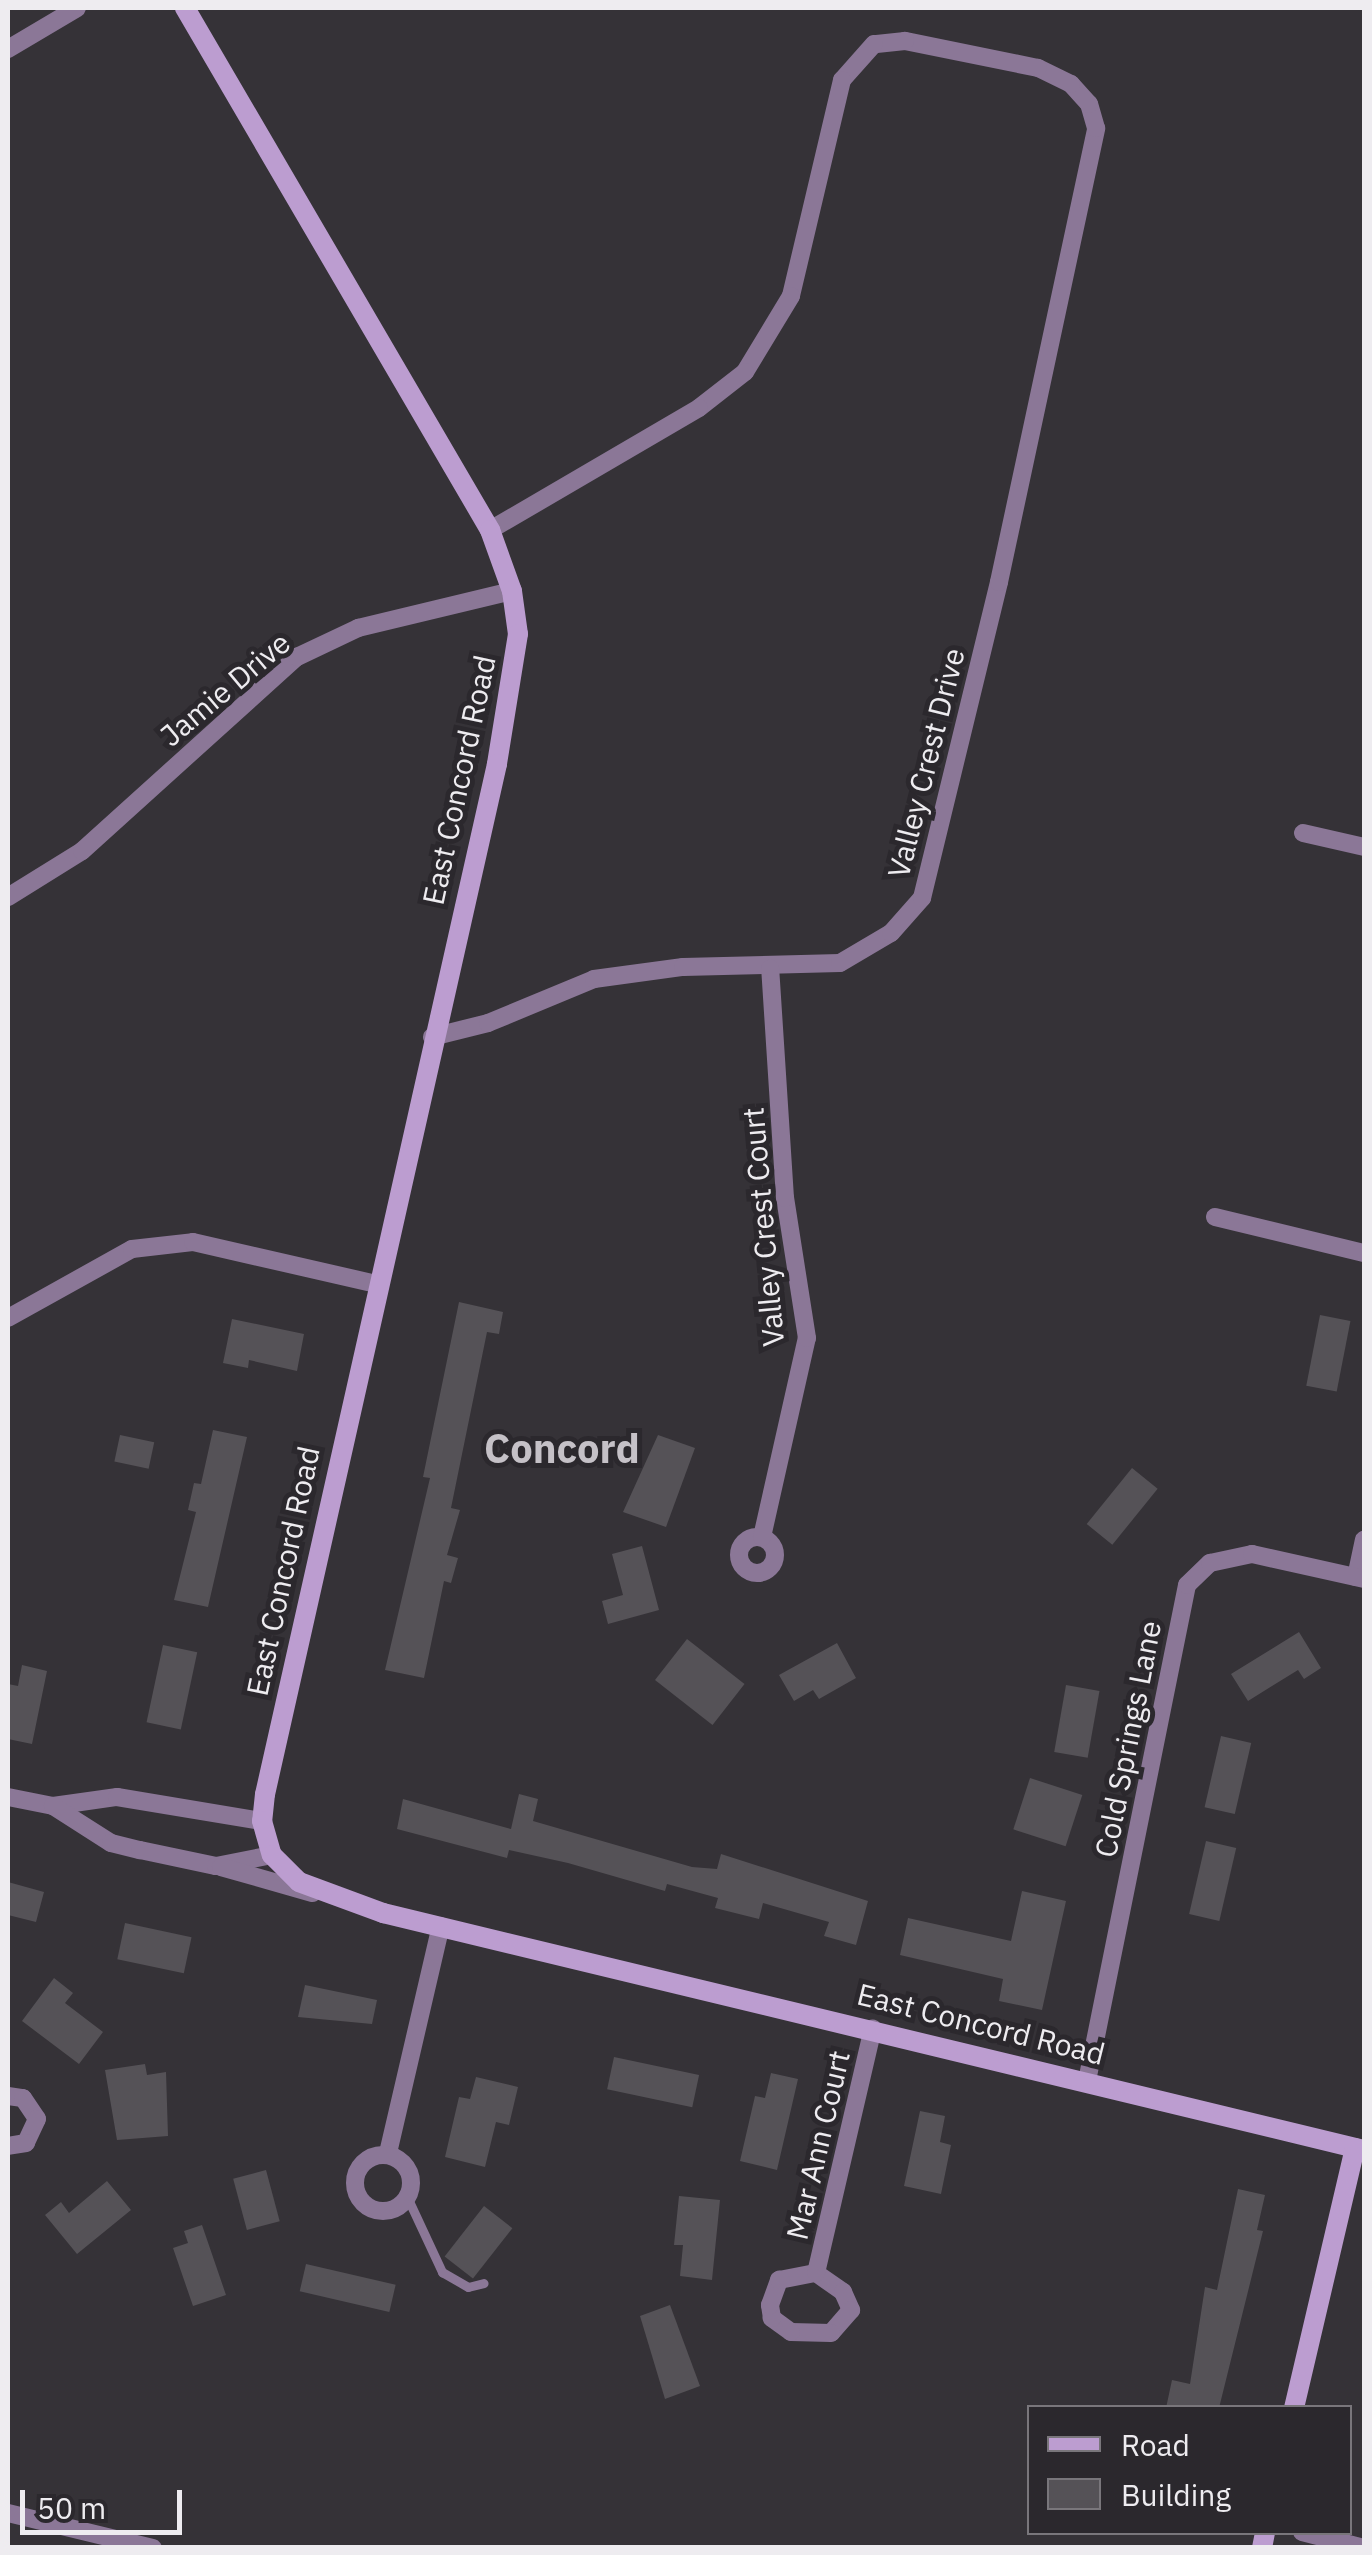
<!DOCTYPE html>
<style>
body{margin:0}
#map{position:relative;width:1372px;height:2555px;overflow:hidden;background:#353237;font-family:"IBM Plex Sans",sans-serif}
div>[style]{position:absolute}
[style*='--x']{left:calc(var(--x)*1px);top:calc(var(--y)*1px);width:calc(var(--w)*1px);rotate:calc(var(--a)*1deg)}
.building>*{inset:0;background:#555257;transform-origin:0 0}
.lane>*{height:9px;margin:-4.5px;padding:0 4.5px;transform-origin:4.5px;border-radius:4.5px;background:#8b7797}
.street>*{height:18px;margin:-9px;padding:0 9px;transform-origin:9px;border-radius:9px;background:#8b7797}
.street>.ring{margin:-9px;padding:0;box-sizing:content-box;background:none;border:18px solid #8b7797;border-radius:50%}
.secondary>*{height:20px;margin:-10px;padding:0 10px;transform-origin:10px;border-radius:10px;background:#bc9dd0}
span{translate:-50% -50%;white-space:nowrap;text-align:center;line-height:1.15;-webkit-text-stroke:10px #2b282d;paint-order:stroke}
.street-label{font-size:30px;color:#eeecf0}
.district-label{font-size:40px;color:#c5c1c7;font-weight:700}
.frame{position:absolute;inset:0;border:10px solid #eeecf0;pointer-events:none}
.legend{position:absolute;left:1027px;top:2405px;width:325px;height:130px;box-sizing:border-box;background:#2b282d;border:2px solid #79767b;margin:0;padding:12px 18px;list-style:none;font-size:30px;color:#eeecf0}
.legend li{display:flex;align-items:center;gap:20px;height:50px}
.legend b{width:50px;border:2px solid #79767b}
.scale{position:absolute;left:20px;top:2490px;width:162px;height:45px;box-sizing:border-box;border:5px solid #eeecf0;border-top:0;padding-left:12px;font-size:30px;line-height:35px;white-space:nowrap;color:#eeecf0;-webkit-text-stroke:8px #2b282d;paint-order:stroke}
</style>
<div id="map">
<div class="building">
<div style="clip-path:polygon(459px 1302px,503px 1312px,499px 1334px,487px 1332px,451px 1508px,460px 1510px,447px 1555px,458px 1558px,451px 1583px,444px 1581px,424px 1678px,385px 1670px,430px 1478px,423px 1477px)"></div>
<div style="left:1320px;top:1315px;width:31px;height:72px;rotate:11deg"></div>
<div style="clip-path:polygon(232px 1319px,304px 1334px,297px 1371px,249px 1360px,248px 1368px,223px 1363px)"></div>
<div style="clip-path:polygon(213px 1430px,247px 1437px,208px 1607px,174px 1600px,196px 1512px,188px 1510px,194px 1483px,201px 1484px)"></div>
<div style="left:120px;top:1435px;width:35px;height:27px;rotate:12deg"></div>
<div style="clip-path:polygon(658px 1435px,695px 1448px,666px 1527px,623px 1512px)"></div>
<div style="left:1132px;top:1468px;width:33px;height:72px;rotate:39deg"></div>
<div style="clip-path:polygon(642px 1546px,659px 1610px,608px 1624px,602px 1601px,623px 1595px,612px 1554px)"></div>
<div style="clip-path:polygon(1299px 1632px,1321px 1668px,1304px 1679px,1298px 1670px,1248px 1701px,1231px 1674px)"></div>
<div style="left:687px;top:1639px;width:73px;height:52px;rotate:38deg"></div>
<div style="clip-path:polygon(837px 1643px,856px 1678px,819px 1699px,813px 1690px,794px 1701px,779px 1675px)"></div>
<div style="left:163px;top:1645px;width:35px;height:79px;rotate:12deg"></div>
<div style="clip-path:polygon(22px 1665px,47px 1671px,32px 1744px,8px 1739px,8px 1684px,18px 1686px)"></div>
<div style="left:1066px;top:1685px;width:34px;height:68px;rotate:10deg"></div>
<div style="left:1221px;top:1736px;width:31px;height:73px;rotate:13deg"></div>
<div style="left:1030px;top:1778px;width:55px;height:54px;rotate:18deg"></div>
<div style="clip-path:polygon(519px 1794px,538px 1799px,533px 1821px,692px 1867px,717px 1869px,721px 1854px,868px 1901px,856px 1945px,824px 1936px,829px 1922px,763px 1903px,759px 1919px,715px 1908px,718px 1898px,667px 1884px,665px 1891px,568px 1863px,509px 1850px,507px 1858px,397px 1829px,403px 1799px,511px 1829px)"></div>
<div style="left:1206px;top:1841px;width:31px;height:75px;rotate:13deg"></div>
<div style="clip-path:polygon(8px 1882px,44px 1892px,36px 1922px,8px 1915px)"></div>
<div style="clip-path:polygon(1022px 1891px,1066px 1901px,1042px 2010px,999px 2001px,1003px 1979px,900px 1955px,908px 1918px,1011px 1941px)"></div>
<div style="left:125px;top:1923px;width:68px;height:37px;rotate:12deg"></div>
<div style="clip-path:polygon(54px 1978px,73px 1993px,65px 2003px,103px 2032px,79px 2064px,22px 2021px)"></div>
<div style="clip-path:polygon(305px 1985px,377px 2000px,372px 2024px,298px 2017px)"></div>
<div style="left:614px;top:2057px;width:87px;height:33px;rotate:12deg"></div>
<div style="clip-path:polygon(145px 2064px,147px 2075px,166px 2072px,168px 2136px,117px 2140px,105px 2070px)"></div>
<div style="clip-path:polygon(771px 2073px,798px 2079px,777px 2170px,740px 2161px,755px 2096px,765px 2098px)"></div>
<div style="clip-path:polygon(476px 2077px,518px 2087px,509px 2125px,496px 2122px,485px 2167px,445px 2157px,459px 2097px,470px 2099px)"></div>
<div style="clip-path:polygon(920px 2111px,945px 2116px,940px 2142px,951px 2145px,941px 2194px,904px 2186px)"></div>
<div style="left:266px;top:2170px;width:53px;height:34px;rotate:75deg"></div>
<div style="clip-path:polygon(107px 2181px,131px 2210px,77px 2254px,45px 2215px,61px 2202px,69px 2213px)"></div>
<div style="clip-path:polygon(1238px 2189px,1265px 2195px,1257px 2230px,1263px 2231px,1219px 2408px,1166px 2408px,1172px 2380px,1190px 2384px,1205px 2287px,1217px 2290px)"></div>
<div style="clip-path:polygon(679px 2196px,720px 2200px,712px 2280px,680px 2276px,683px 2245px,674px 2245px)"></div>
<div style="left:484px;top:2206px;width:36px;height:64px;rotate:38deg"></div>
<div style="clip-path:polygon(202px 2225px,226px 2295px,193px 2306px,173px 2248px,188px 2243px,184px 2231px)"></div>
<div style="left:306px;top:2264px;width:92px;height:28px;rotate:13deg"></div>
<div style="clip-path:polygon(670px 2305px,700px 2386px,665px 2399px,640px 2316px)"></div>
</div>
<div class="lane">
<div style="--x:408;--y:2199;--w:81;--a:65"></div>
<div style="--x:442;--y:2272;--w:30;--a:30"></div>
<div style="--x:468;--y:2287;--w:16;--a:-14"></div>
</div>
<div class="street">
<div style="--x:8;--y:49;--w:80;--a:-30.7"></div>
<div style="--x:1303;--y:833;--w:63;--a:12.9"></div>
<div style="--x:8;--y:897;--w:87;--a:-31.9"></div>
<div style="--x:82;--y:851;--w:290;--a:-42.1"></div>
<div style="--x:297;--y:657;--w:68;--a:-25.4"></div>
<div style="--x:358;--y:628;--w:158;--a:-13.5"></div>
<div style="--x:432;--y:1037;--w:58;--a:-14"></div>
<div style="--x:488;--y:1023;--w:115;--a:-22.5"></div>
<div style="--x:594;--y:979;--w:90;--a:-7.7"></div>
<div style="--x:683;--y:967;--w:157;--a:-1.5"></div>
<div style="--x:840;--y:963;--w:59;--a:-30.5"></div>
<div style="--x:891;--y:933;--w:47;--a:-48.5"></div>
<div style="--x:922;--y:898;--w:325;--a:-76.3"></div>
<div style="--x:999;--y:582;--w:464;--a:-77.9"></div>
<div style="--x:1096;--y:128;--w:25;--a:-106"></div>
<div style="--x:1089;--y:104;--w:27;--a:-132"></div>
<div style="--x:1071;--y:84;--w:37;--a:-154"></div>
<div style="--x:1038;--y:68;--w:136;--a:-168.5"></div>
<div style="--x:905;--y:41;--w:31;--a:174"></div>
<div style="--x:874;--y:44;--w:48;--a:131.6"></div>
<div style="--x:842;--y:80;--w:222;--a:103.3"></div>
<div style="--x:791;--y:296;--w:89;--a:121.2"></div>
<div style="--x:745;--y:372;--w:58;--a:142"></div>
<div style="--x:699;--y:408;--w:242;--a:149.7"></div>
<div style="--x:1215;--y:1217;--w:153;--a:13.6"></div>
<div style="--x:8;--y:1318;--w:142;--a:-29.1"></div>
<div style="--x:132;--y:1249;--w:61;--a:-6.5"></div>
<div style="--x:193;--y:1242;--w:188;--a:12.9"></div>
<div class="ring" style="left:739px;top:1537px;width:18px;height:18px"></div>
<div style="--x:762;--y:1537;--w:204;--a:-77.3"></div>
<div style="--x:807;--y:1338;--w:142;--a:-98.9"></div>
<div style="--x:785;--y:1198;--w:230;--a:-93.7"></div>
<div style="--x:1356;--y:1577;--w:38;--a:-78"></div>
<div style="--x:8;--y:1797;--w:46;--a:11.3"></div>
<div style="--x:53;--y:1806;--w:65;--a:-8"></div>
<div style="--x:117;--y:1797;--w:147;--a:9.4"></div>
<div style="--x:53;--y:1806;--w:69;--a:32.5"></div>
<div style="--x:111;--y:1843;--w:30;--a:14"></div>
<div style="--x:140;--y:1850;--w:78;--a:11.9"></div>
<div style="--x:216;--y:1866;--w:57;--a:-11.1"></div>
<div style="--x:221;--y:1867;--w:95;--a:15.9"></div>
<div style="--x:1087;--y:2081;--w:506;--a:-78.6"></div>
<div style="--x:1187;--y:1585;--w:32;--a:-44"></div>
<div style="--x:1210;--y:1563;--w:43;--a:-12.1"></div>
<div style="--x:1252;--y:1554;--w:115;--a:12.6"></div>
<div style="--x:8;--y:2096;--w:15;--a:8"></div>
<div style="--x:23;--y:2098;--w:25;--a:56"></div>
<div style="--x:37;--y:2119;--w:26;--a:115"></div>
<div style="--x:26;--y:2143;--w:18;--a:171"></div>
<div style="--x:388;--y:2153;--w:233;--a:-76.9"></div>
<div class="ring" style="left:355px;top:2155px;width:38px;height:38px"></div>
<div style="--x:816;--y:2273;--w:33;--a:35"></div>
<div style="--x:843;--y:2292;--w:20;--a:66"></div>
<div style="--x:851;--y:2310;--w:30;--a:131"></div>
<div style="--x:831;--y:2333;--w:40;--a:-178.6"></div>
<div style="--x:791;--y:2332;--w:24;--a:-144"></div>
<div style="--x:772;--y:2318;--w:13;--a:-99"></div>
<div style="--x:770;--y:2305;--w:27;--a:-70"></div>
<div style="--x:779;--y:2280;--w:38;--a:-11"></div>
<div style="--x:816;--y:2273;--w:251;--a:-76.9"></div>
<div style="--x:8;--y:2513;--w:149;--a:13.6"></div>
<div style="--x:1302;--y:2532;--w:64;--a:14.5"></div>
</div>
<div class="secondary">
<div style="--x:185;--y:8;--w:605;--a:59.7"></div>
<div style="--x:490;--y:530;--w:65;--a:70.2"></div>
<div style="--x:512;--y:591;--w:43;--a:82.1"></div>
<div style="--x:518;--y:634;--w:132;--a:99.2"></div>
<div style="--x:497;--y:764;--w:1056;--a:102.69"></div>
<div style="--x:265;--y:1794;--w:27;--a:96"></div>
<div style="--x:262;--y:1821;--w:35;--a:74"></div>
<div style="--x:272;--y:1855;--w:38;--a:45"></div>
<div style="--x:299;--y:1882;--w:90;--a:20.3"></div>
<div style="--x:383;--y:1913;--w:1009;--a:13.58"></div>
<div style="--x:1294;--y:2408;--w:267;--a:-76.8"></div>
<div style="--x:1262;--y:2548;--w:16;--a:-79"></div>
</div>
<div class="street-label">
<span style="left:225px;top:689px;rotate:-40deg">Jamie Drive</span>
<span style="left:926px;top:763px;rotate:-76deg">Valley Crest Drive</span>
<span style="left:459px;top:780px;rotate:-78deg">East Concord Road</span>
<span style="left:763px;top:1227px;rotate:-95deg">Valley Crest Court</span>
<span style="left:283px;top:1571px;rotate:-78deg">East Concord Road</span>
<span style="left:1128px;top:1739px;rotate:-79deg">Cold Springs Lane</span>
<span style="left:981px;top:2024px;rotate:14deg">East Concord Road</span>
<span style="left:818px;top:2145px;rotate:-77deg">Mar Ann Court</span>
</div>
<div class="district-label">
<span style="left:562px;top:1448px">Concord</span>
</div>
<div class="frame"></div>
<ul class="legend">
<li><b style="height:12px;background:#bc9dd0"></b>Road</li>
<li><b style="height:28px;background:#555257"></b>Building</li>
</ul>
<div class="scale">50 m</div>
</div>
